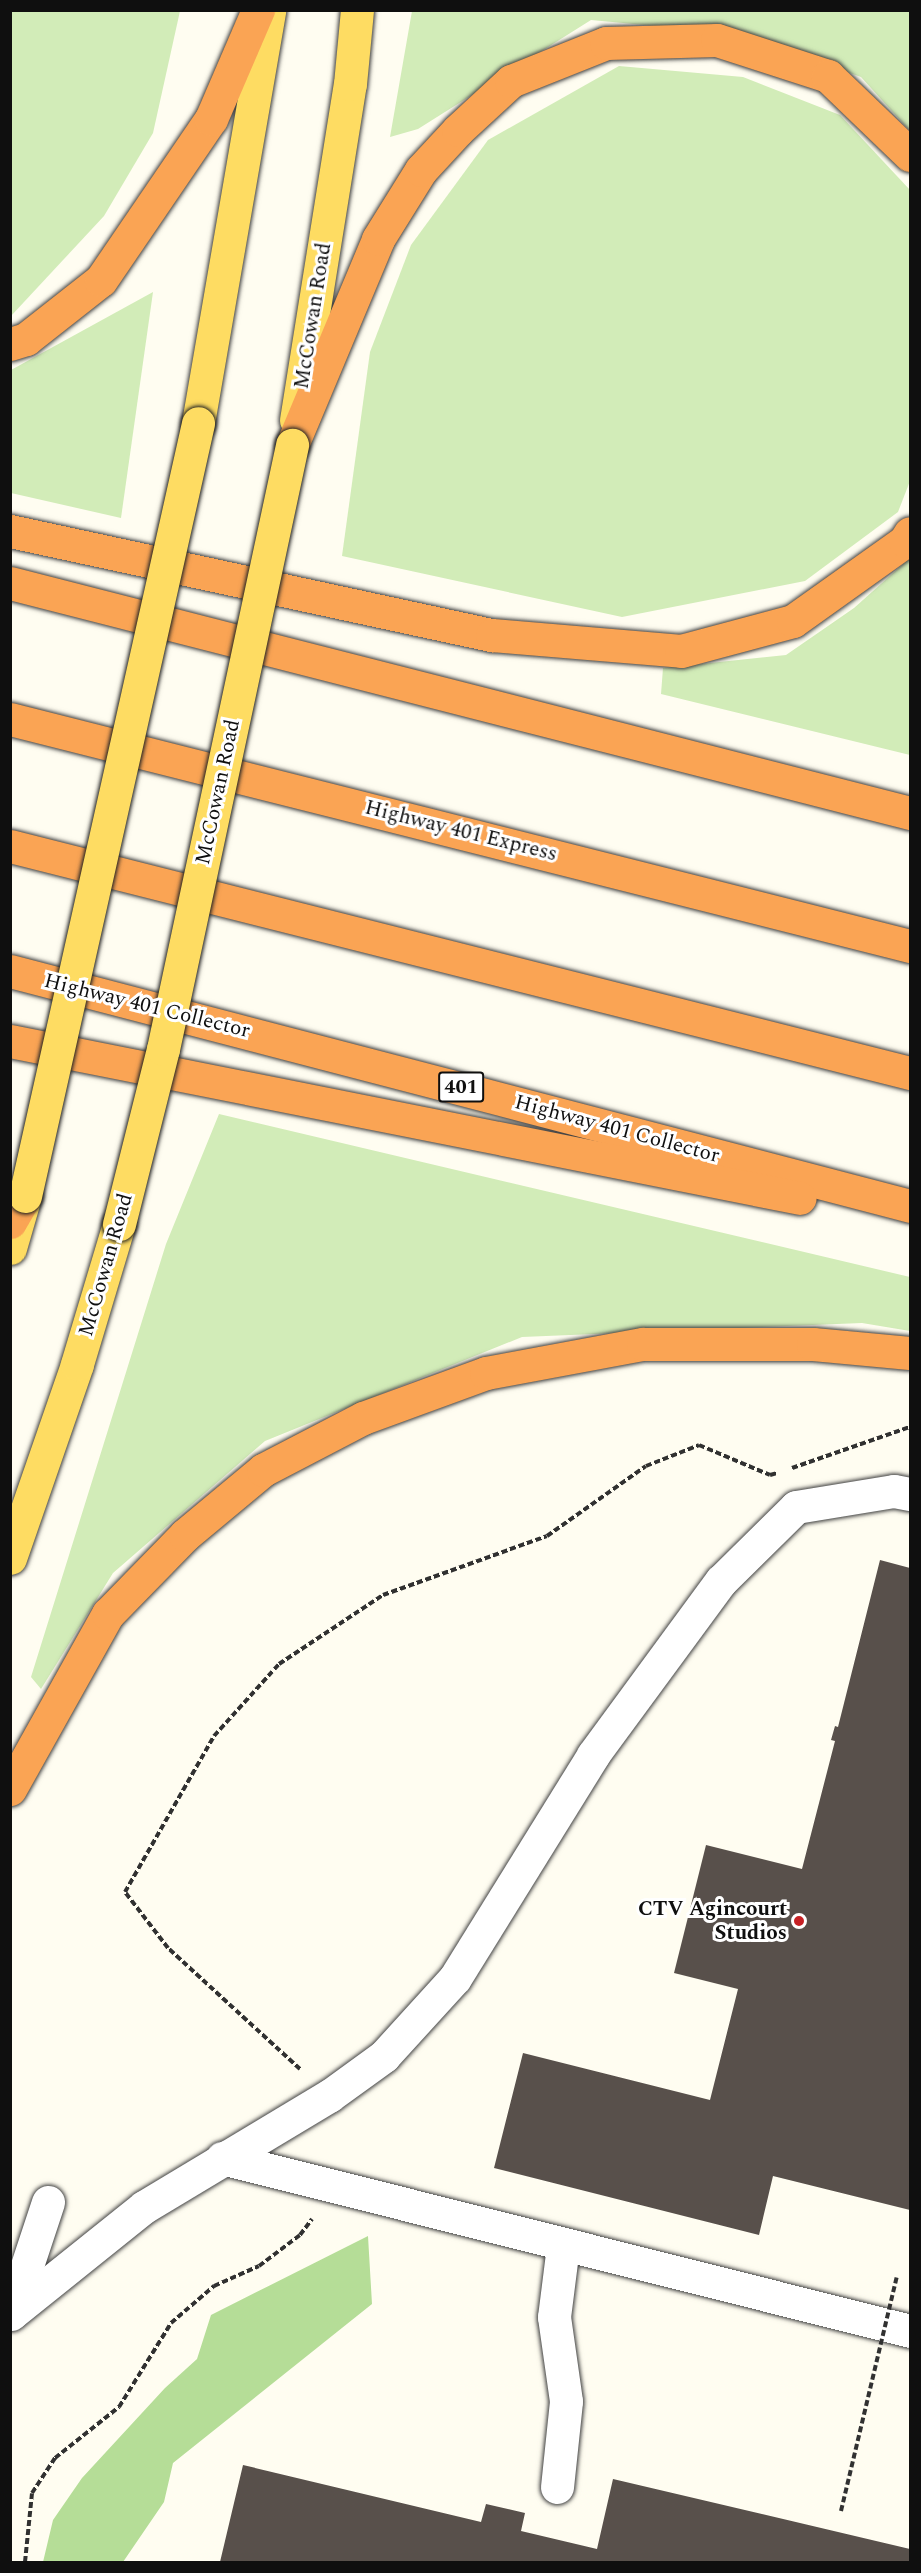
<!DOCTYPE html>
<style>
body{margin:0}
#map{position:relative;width:921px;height:2573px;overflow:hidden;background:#fffdf1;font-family:Spectral,serif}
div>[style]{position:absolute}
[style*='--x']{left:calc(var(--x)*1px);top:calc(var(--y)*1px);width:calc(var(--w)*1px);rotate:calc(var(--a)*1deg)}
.green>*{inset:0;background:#d2ecb8}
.forest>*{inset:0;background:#b5dd97}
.building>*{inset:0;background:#58504b}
.path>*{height:4px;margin-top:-2px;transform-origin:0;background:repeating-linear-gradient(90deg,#313131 0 6px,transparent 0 9px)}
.roads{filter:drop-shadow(0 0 2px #424242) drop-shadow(0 0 2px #424242)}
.minor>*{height:33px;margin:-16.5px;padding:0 16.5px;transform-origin:16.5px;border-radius:16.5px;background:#fff}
.major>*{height:33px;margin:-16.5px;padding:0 16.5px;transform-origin:16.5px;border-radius:16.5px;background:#fedc62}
.highway>*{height:33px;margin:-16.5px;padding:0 16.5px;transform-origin:16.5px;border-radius:16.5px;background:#faa454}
.path-bridge>*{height:4px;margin-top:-2px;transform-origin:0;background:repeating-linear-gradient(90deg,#313131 0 6px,transparent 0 9px)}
.bridges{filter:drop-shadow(0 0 2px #202020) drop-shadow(0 0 2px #202020)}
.major-bridge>*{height:33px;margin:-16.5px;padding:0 16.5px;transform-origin:16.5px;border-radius:16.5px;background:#fedc62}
.dots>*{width:16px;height:16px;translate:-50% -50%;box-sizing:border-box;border:3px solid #fff;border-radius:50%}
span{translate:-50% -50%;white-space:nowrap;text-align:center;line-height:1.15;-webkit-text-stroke:6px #fff;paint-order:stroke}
.shield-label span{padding:2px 4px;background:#fff;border:2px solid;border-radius:4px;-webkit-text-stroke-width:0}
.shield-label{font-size:20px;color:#0f0f0f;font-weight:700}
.street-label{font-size:21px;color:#0f0f0f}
.poi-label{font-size:21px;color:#0f0f0f;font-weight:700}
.right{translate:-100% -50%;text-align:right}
.frame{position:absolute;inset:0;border:12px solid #0f0f0f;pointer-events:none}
</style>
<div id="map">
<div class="green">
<div style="clip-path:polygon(11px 10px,180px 11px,153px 133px,104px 216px,11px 316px)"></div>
<div style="clip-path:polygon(412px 11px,910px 11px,910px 131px,861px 77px,740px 34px,591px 20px,418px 129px,390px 137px)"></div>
<div style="clip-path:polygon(619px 66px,743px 77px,840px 115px,910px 190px,910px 481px,898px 512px,805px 581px,622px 617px,342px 556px,370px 352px,411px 245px,488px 140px)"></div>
<div style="clip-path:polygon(153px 292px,121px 518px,11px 493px,11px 370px)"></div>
<div style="clip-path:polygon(910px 558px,910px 755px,661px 694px,663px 668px,786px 655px,854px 608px)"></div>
<div style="clip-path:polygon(219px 1114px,910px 1277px,910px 1331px,862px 1323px,522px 1337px,265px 1441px,113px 1573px,41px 1689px,31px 1677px,166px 1244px)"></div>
</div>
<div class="forest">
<div style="clip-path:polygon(368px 2236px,372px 2304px,173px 2463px,164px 2502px,123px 2562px,43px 2562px,53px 2520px,82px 2478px,165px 2388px,197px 2359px,211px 2315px)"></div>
</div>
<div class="building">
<div style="clip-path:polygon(880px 1560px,910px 1568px,910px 2210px,773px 2176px,759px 2235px,494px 2168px,523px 2053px,710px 2100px,738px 1989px,674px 1973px,706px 1845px,802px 1869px,835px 1741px,831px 1740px,835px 1726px,838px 1727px)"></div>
<div style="clip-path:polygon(243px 2465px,481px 2522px,486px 2504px,525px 2513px,521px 2531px,597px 2549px,613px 2479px,910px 2549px,910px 2562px,220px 2562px)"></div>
</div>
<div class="path">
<div style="--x:792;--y:1468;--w:125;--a:-19.2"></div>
<div style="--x:300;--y:2069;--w:179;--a:-137.5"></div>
<div style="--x:168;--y:1948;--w:71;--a:-127.5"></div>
<div style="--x:125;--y:1892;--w:180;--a:-60.3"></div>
<div style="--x:214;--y:1736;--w:97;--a:-47.9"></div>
<div style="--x:279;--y:1664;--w:125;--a:-33.6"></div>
<div style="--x:383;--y:1595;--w:174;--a:-19.8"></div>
<div style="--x:547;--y:1536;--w:121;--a:-35.3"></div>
<div style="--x:646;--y:1466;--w:57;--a:-21.6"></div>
<div style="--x:699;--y:1445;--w:77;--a:22.9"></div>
<div style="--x:770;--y:1475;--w:7;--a:-16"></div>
<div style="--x:25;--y:2562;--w:69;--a:-84.2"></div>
<div style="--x:32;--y:2493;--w:42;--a:-56.7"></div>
<div style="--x:55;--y:2458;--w:82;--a:-38.6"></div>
<div style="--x:119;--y:2407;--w:99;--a:-58.2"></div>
<div style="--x:171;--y:2323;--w:57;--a:-40.7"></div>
<div style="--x:214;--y:2286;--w:49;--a:-24"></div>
<div style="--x:259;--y:2266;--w:51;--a:-37.1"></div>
<div style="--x:300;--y:2235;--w:20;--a:-53"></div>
</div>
<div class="roads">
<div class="minor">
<div style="--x:222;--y:2158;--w:709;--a:14.11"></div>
<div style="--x:13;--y:2312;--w:168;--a:-38.7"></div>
<div style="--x:144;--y:2207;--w:216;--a:-31"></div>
<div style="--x:329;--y:2096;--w:68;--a:-36"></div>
<div style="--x:384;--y:2056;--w:105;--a:-47.7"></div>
<div style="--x:455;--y:1978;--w:262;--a:-58.2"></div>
<div style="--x:593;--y:1755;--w:216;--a:-53.7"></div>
<div style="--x:721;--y:1581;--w:105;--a:-44.6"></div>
<div style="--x:796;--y:1507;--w:99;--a:-9.3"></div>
<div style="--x:894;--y:1491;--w:16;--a:11"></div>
<div style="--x:11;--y:2314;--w:118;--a:-71.7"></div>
<div style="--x:557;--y:2487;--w:86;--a:-84"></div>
<div style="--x:566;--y:2401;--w:85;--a:-98.1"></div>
<div style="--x:554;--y:2317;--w:72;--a:-82.8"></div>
</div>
<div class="major">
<div style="--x:296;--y:420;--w:340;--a:-80.9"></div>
<div style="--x:350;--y:84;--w:74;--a:-84.6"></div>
<div style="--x:198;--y:423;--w:419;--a:-80.2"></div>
<div style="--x:10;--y:1248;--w:54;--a:-73.9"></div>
<div style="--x:10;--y:1558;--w:205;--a:-70.9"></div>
<div style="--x:77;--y:1364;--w:146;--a:-73.3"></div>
</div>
<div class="highway">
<div style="--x:10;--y:344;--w:17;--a:-17"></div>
<div style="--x:26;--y:339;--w:95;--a:-38.2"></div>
<div style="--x:101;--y:280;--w:195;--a:-55.7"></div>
<div style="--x:211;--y:119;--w:119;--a:-66.7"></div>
<div style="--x:292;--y:445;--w:223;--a:-67.3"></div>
<div style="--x:378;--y:239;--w:81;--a:-58.1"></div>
<div style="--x:421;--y:170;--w:54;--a:-47.2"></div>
<div style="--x:458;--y:130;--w:72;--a:-42.8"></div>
<div style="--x:511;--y:81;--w:102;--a:-21.8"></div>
<div style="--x:606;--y:43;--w:111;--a:-1.5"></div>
<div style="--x:717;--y:40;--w:117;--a:18"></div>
<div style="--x:828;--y:76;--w:114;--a:43.9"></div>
<div style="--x:10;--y:531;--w:493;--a:12.2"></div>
<div style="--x:492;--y:635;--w:190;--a:4.8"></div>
<div style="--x:681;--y:651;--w:116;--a:-15"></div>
<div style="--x:793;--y:621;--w:138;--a:-35.5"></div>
<div style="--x:905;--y:541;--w:9;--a:-58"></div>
<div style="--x:10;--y:583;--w:929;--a:14.34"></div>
<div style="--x:10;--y:719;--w:928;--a:14.16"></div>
<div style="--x:10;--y:846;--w:928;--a:14.16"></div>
<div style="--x:10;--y:971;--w:930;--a:14.63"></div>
<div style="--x:10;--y:1041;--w:805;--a:11.24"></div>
<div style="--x:10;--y:1222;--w:30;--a:-60"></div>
<div style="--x:10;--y:1789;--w:201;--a:-60.8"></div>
<div style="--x:108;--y:1614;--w:110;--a:-45.7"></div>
<div style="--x:185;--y:1535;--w:102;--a:-39.8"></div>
<div style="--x:263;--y:1470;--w:113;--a:-27.5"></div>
<div style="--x:363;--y:1418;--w:131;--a:-20.1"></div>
<div style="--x:486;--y:1373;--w:160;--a:-10.5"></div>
<div style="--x:643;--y:1344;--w:170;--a:0"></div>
<div style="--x:813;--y:1344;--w:97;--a:5.3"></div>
</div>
</div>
<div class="path-bridge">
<div style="--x:841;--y:2511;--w:242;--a:-76.6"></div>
</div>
<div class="bridges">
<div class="major-bridge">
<div style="--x:25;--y:1196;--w:792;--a:-77.38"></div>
<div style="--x:119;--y:1224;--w:180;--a:-75.9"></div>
<div style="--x:163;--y:1049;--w:618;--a:-77.94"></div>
</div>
</div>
<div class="dots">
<div style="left:799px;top:1921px;background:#c62024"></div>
</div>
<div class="shield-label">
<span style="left:461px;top:1087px">401</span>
</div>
<div class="street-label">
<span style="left:313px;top:316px;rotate:-81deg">McCowan Road</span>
<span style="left:218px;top:792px;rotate:-78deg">McCowan Road</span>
<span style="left:461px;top:831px;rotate:14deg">Highway 401 Express</span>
<span style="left:147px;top:1006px;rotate:14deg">Highway 401 Collector</span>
<span style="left:617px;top:1129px;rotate:15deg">Highway 401 Collector</span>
<span style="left:106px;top:1265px;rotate:-74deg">McCowan Road</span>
</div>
<div class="poi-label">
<span class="right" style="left:787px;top:1921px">CTV Agincourt<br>Studios</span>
</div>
<div class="frame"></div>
</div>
